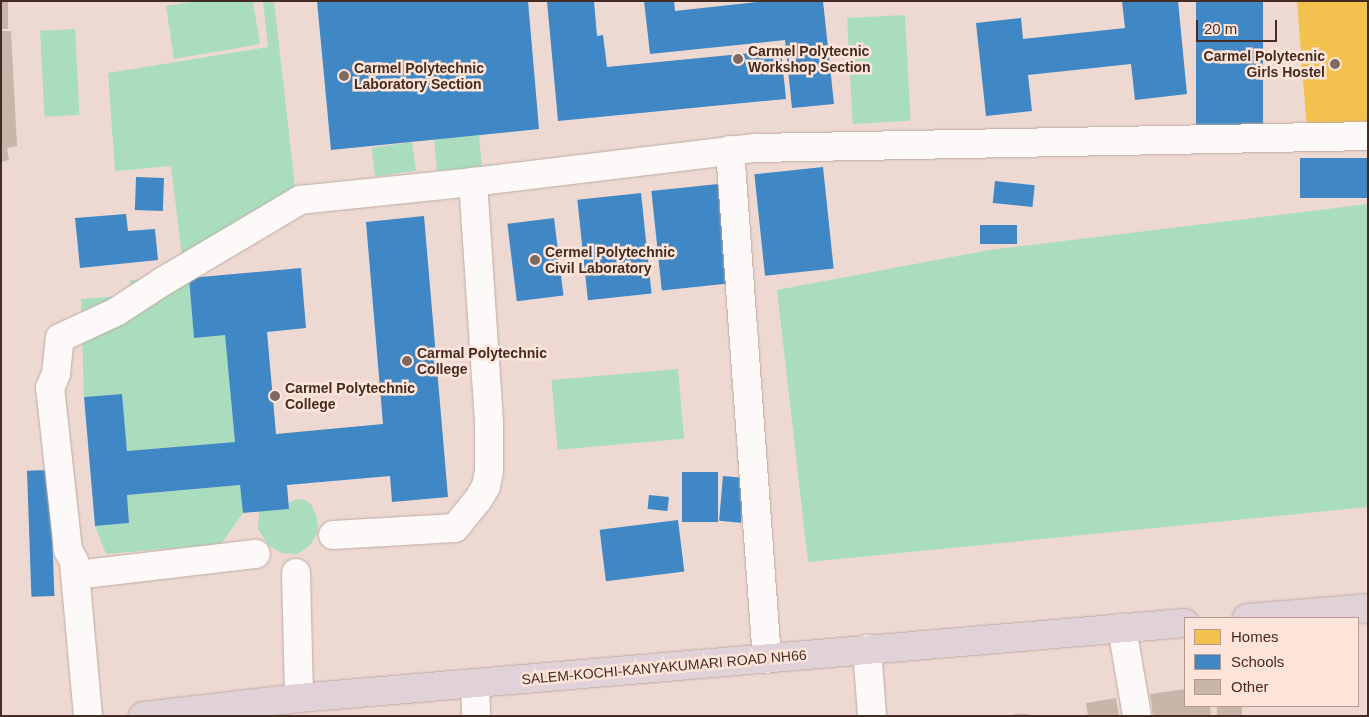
<!DOCTYPE html>
<style>
body{margin:0}
#map{position:relative;width:1369px;height:717px;overflow:hidden;background:#eed9d2;font-family:Arial,sans-serif}
div>[style]{position:absolute}
[style*='--x']{left:calc(var(--x)*1px);top:calc(var(--y)*1px);width:calc(var(--w)*1px);rotate:calc(var(--a)*1deg)}
.green>*{inset:0;background:#aaddbe;transform-origin:0 0}
.homes>*{inset:0;background:#f2c14e}
.schools>*{inset:0;background:#3f88c5;transform-origin:0 0}
.building>*{inset:0;background:#c9b6aa;transform-origin:0 0}
.roads{filter:drop-shadow(0 0 1px #beaaa2) drop-shadow(0 0 1px #beaaa2)}
.minor>*{height:28px;margin:-14px;padding:0 14px;transform-origin:14px;border-radius:14px;background:#fcf9f8}
.highway>*{height:28px;margin:-14px;padding:0 14px;transform-origin:14px;border-radius:14px;background:#e1d2d9}
.dots>*{width:14px;height:14px;translate:-50% -50%;box-sizing:border-box;border:2px solid #ffe4da;border-radius:50%}
span{translate:-50% -50%;white-space:nowrap;text-align:center;line-height:1.15;-webkit-text-stroke:5px #ffe4da;paint-order:stroke}
.poi-label{font-size:14px;color:#452c23;font-weight:700}
.left{translate:0 -50%;text-align:left}
.right{translate:-100% -50%;text-align:right}
.street-label{font-size:14px;color:#452c23}
.frame{position:absolute;inset:0;border:2px solid #452c23;pointer-events:none}
.legend{position:absolute;left:1184px;top:617px;width:175px;height:90px;box-sizing:border-box;background:#ffe4da;border:1px solid #b59a91;margin:0;padding:6px 9px;list-style:none;font-size:15px;color:#452c23}
.legend li{display:flex;align-items:center;gap:10px;height:25px}
.legend b{width:25px;border:1px solid #b59a91}
.scale{position:absolute;left:1196px;top:20px;width:81px;height:22px;box-sizing:border-box;border:2px solid #452c23;border-top:0;padding-left:6px;font-size:15px;line-height:18px;white-space:nowrap;color:#452c23;-webkit-text-stroke:4px #ffe4da;paint-order:stroke}
</style>
<div id="map">
<div class="green">
<i style="clip-path:polygon(196px 1px,253px 1px,260px 44px,174px 59px,166px 6px)"></i>
<i style="clip-path:polygon(263px 1px,274px 1px,296px 196px,182px 256px,171px 166px,115px 171px,108px 73px,268px 47px)"></i>
<i style="left:905px;top:15px;width:106px;height:58px;rotate:87deg"></i>
<i style="left:75px;top:29px;width:86px;height:35px;rotate:87deg"></i>
<i style="left:479px;top:135px;width:32px;height:45px;rotate:85deg"></i>
<i style="left:412px;top:142px;width:29px;height:41px;rotate:82deg"></i>
<i style="clip-path:polygon(1368px 204px,1368px 507px,808px 562px,777px 290px,989px 250px)"></i>
<i style="clip-path:polygon(189px 278px,194px 337px,225px 335px,235px 442px,127px 451px,122px 394px,84px 397px,81px 299px,131px 295px,130px 280px)"></i>
<i style="left:678px;top:369px;width:70px;height:127px;rotate:85deg"></i>
<i style="clip-path:polygon(240px 485px,243px 513px,221px 544px,106px 554px,95px 526px,129px 523px,127px 495px)"></i>
<i style="clip-path:polygon(303px 499px,311px 504px,317px 518px,318px 532px,310px 545px,298px 554px,282px 553px,269px 546px,258px 529px,259px 511px,289px 509px,289px 503px,294px 500px)"></i>
</div>
<div class="homes">
<i style="clip-path:polygon(1297px 1px,1368px 1px,1368px 127px,1307px 131px)"></i>
</div>
<div class="schools">
<i style="clip-path:polygon(317px 1px,528px 1px,539px 129px,331px 150px)"></i>
<i style="clip-path:polygon(547px 1px,594px 1px,597px 36px,603px 35px,607px 67px,781px 50px,786px 99px,558px 121px)"></i>
<i style="clip-path:polygon(644px 1px,674px 1px,675px 11px,766px 1px,823px 1px,834px 104px,792px 108px,785px 40px,650px 54px)"></i>
<i style="clip-path:polygon(1122px 1px,1178px 1px,1187px 94px,1135px 100px,1131px 64px,1028px 75px,1032px 111px,986px 116px,976px 23px,1021px 18px,1023px 39px,1125px 28px)"></i>
<i style="left:1196px;top:1px;width:67px;height:130px"></i>
<i style="left:1368px;top:158px;width:40px;height:68px;rotate:90deg"></i>
<i style="left:823px;top:167px;width:102px;height:69px;rotate:84deg"></i>
<i style="left:136px;top:177px;width:28px;height:33px;rotate:2deg"></i>
<i style="left:995px;top:181px;width:40px;height:22px;rotate:6deg"></i>
<i style="left:718px;top:184px;width:100px;height:67px;rotate:84deg"></i>
<i style="left:641px;top:193px;width:101px;height:64px;rotate:84deg"></i>
<i style="clip-path:polygon(126px 214px,128px 231px,155px 229px,158px 260px,80px 268px,75px 218px)"></i>
<i style="clip-path:polygon(424px 216px,448px 497px,392px 502px,390px 476px,287px 485px,289px 509px,243px 513px,240px 485px,127px 495px,129px 523px,95px 526px,84px 397px,122px 394px,127px 451px,235px 442px,225px 335px,194px 338px,189px 278px,301px 268px,306px 328px,267px 332px,276px 434px,383px 424px,366px 222px)"></i>
<i style="left:554px;top:218px;width:78px;height:47px;rotate:83deg"></i>
<i style="left:1017px;top:225px;width:19px;height:37px;rotate:90deg"></i>
<i style="left:50px;top:470px;width:126px;height:23px;rotate:88deg"></i>
<i style="left:682px;top:472px;width:36px;height:50px"></i>
<i style="left:723px;top:476px;width:22px;height:45px;rotate:5deg"></i>
<i style="left:649px;top:495px;width:20px;height:14px;rotate:6deg"></i>
<i style="left:678px;top:520px;width:52px;height:79px;rotate:83deg"></i>
</div>
<div class="building">
<i style="left:1px;top:1px;width:7px;height:28px"></i>
<i style="clip-path:polygon(1px 31px,11px 31px,17px 146px,7px 148px,9px 160px,1px 162px)"></i>
<i style="clip-path:polygon(1185px 689px,1185px 706px,1210px 706px,1211px 716px,1153px 716px,1150px 694px)"></i>
<i style="clip-path:polygon(1116px 698px,1119px 716px,1088px 716px,1086px 703px)"></i>
<i style="left:1217px;top:706px;width:25px;height:10px"></i>
<i style="left:1014px;top:714px;width:14px;height:2px"></i>
</div>
<div class="roads">
<div class="minor">
<i style="--x:730;--y:150;--w:510;--a:85.84"></i>
<i style="--x:333;--y:535;--w:122;--a:-3.3"></i>
<i style="--x:455;--y:528;--w:36;--a:-51"></i>
<i style="--x:478;--y:500;--w:16;--a:-60"></i>
<i style="--x:486;--y:486;--w:15;--a:-79"></i>
<i style="--x:489;--y:471;--w:49;--a:-90"></i>
<i style="--x:489;--y:422;--w:241;--a:-93.8"></i>
<i style="--x:296;--y:573;--w:125;--a:88.6"></i>
<i style="--x:76;--y:575;--w:181;--a:-6.7"></i>
<i style="--x:1122;--y:628;--w:89;--a:80.3"></i>
<i style="--x:867;--y:649;--w:67;--a:85.7"></i>
<i style="--x:475;--y:683;--w:33;--a:88"></i>
<i style="--x:88;--y:716;--w:156;--a:-95.2"></i>
<i style="--x:74;--y:561;--w:13;--a:-119"></i>
<i style="--x:68;--y:550;--w:163;--a:-96.3"></i>
<i style="--x:50;--y:388;--w:15;--a:-67"></i>
<i style="--x:56;--y:374;--w:36;--a:-84"></i>
<i style="--x:60;--y:338;--w:62;--a:-24.9"></i>
<i style="--x:116;--y:312;--w:55;--a:-33.1"></i>
<i style="--x:162;--y:282;--w:161;--a:-30.7"></i>
<i style="--x:300;--y:200;--w:174;--a:-5.9"></i>
<i style="--x:473;--y:182;--w:285;--a:-6.9"></i>
<i style="--x:756;--y:148;--w:612;--a:-1.12"></i>
</div>
<div class="highway">
<i style="--x:1247;--y:618;--w:121;--a:-4.7"></i>
<i style="--x:143;--y:716;--w:157;--a:-6.6"></i>
<i style="--x:299;--y:698;--w:889;--a:-4.84"></i>
</div>
</div>
<div class="dots">
<i style="left:738px;top:59px;background:#806960"></i>
<i style="left:1335px;top:64px;background:#806960"></i>
<i style="left:344px;top:76px;background:#806960"></i>
<i style="left:535px;top:260px;background:#806960"></i>
<i style="left:407px;top:361px;background:#806960"></i>
<i style="left:275px;top:396px;background:#806960"></i>
</div>
<div class="poi-label">
<span class="left" style="left:748px;top:59px">Carmel Polytecnic<br>Workshop Section</span>
<span class="right" style="left:1325px;top:64px">Carmel Polytecnic<br>Girls Hostel</span>
<span class="left" style="left:354px;top:76px">Carmel Polytechnic<br>Laboratory Section</span>
<span class="left" style="left:545px;top:260px">Cermel Polytechnic<br>Civil Laboratory</span>
<span class="left" style="left:417px;top:361px">Carmal Polytechnic<br>College</span>
<span class="left" style="left:285px;top:396px">Carmel Polytechnic<br>College</span>
</div>
<div class="street-label">
<span style="left:664px;top:667px;rotate:-5deg">SALEM-KOCHI-KANYAKUMARI ROAD NH66</span>
</div>
<div class="frame"></div>
<ul class="legend">
<li><b style="height:14px;background:#f2c14e"></b>Homes</li>
<li><b style="height:14px;background:#3f88c5"></b>Schools</li>
<li><b style="height:14px;background:#c9b6aa"></b>Other</li>
</ul>
<div class="scale">20 m</div>
</div>
